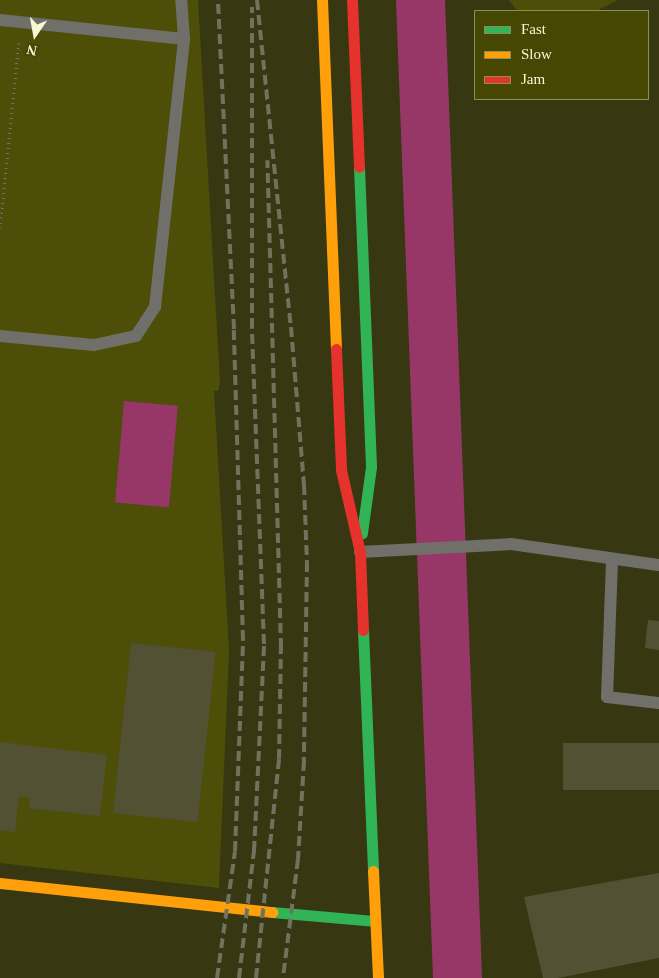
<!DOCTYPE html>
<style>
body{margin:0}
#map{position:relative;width:659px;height:978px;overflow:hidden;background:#373812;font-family:Georgia,serif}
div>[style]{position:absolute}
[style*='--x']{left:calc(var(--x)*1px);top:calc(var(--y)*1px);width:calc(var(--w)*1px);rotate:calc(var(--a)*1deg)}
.built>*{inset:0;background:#4d4e07}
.water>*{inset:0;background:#973768;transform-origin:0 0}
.river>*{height:49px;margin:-24.5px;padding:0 24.5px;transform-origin:24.5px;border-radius:24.5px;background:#973768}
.building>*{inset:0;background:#535133;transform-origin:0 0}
.path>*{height:3px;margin-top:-1.5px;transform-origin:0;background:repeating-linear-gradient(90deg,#76746a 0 1px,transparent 0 5px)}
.lane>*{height:12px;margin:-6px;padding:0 6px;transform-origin:6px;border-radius:6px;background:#706f6a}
.fast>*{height:11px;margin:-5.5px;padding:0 5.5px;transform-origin:5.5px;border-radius:5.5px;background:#30b455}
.slow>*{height:11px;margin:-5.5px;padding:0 5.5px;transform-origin:5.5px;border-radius:5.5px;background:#ff9f0a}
.jam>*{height:11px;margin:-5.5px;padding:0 5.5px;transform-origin:5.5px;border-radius:5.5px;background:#e5322d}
.rail>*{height:4px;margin-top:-2px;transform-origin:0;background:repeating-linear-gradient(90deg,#71715f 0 10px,transparent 0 15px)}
span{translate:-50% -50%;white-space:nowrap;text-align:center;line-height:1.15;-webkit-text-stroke:4px #464703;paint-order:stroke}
.legend{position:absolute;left:474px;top:10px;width:175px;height:90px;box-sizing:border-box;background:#464703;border:1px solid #8c8e55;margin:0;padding:6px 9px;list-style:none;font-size:15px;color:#f5f8d1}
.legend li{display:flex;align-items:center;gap:10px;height:25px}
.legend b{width:25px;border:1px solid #8c8e55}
.north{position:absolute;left:10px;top:10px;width:50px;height:50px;-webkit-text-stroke:4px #464703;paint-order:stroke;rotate:192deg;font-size:14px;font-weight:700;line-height:20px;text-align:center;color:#f5f8d1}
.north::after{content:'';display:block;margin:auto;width:18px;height:22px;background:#f5f8d1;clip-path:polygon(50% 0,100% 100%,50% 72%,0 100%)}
</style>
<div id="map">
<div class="built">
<i style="clip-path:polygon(0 0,198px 0,220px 382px,218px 391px,214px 391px,229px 650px,219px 888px,0 863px)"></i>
<i style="clip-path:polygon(509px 0,618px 0,596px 11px,517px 11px)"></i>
</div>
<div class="water">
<i style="left:124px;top:401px;width:54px;height:102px;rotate:5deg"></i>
</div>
<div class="river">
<i style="--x:420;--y:0;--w:979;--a:87.83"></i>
</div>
<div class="building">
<i style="clip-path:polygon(648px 620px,659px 621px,659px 650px,645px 648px)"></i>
<i style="left:131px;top:643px;width:85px;height:171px;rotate:6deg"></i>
<i style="clip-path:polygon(0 742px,107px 755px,100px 816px,29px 808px,30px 798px,19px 797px,15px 832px,0 830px)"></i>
<i style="left:659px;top:743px;width:47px;height:96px;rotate:90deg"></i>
<i style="clip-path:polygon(659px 873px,659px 958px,558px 978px,543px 978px,524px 897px)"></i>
</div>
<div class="path">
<i style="--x:0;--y:228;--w:187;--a:-84.2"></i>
</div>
<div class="lane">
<i style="--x:0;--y:20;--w:185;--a:5.9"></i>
<i style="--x:0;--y:336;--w:94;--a:5.5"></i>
<i style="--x:94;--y:345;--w:43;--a:-12.1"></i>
<i style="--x:136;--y:336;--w:35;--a:-57"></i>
<i style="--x:155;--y:307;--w:270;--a:-83.8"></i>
<i style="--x:184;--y:39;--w:39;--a:-94"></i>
<i style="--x:360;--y:552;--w:151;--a:-3"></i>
<i style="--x:511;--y:544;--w:149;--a:8.1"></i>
<i style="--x:612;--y:561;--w:136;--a:92.1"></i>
<i style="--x:607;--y:697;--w:52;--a:6.6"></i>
</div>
<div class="fast">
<i style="--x:359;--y:167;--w:300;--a:87.7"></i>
<i style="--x:371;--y:467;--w:67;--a:97.8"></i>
<i style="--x:363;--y:630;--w:241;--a:87.6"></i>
<i style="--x:272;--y:912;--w:102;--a:5"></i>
</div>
<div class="slow">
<i style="--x:322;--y:0;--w:349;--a:87.7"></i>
<i style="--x:373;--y:871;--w:107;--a:87.3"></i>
<i style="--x:0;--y:883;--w:274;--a:6.1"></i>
</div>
<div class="jam">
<i style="--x:352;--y:0;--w:167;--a:87.6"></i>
<i style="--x:336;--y:349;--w:121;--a:87.6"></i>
<i style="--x:341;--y:470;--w:84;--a:77"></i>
<i style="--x:360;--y:552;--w:78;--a:87.8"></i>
</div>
<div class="rail">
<i style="--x:257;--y:0;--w:329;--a:84.1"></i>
<i style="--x:291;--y:327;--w:159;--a:85.3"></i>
<i style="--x:304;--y:485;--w:77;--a:87.8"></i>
<i style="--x:307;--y:562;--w:199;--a:90.9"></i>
<i style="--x:304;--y:761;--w:98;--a:93.5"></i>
<i style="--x:298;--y:859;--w:120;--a:97.2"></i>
<i style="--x:217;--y:978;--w:128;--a:-81.9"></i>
<i style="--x:235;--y:851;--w:211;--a:-87.8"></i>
<i style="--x:243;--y:640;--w:311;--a:-91.7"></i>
<i style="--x:234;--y:329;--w:329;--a:-92.8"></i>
<i style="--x:239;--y:978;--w:128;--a:-83.3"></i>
<i style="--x:254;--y:851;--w:207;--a:-87.2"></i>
<i style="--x:264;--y:644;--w:316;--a:-92.2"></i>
<i style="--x:252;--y:328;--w:321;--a:-90"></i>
<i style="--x:256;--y:978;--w:220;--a:-84"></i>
<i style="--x:279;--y:759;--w:111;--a:-89"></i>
<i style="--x:281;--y:648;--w:488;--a:-91.6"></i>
</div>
<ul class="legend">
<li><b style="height:6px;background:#30b455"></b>Fast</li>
<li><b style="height:6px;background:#ff9f0a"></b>Slow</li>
<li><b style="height:6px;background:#e5322d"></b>Jam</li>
</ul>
<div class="north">N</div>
</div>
